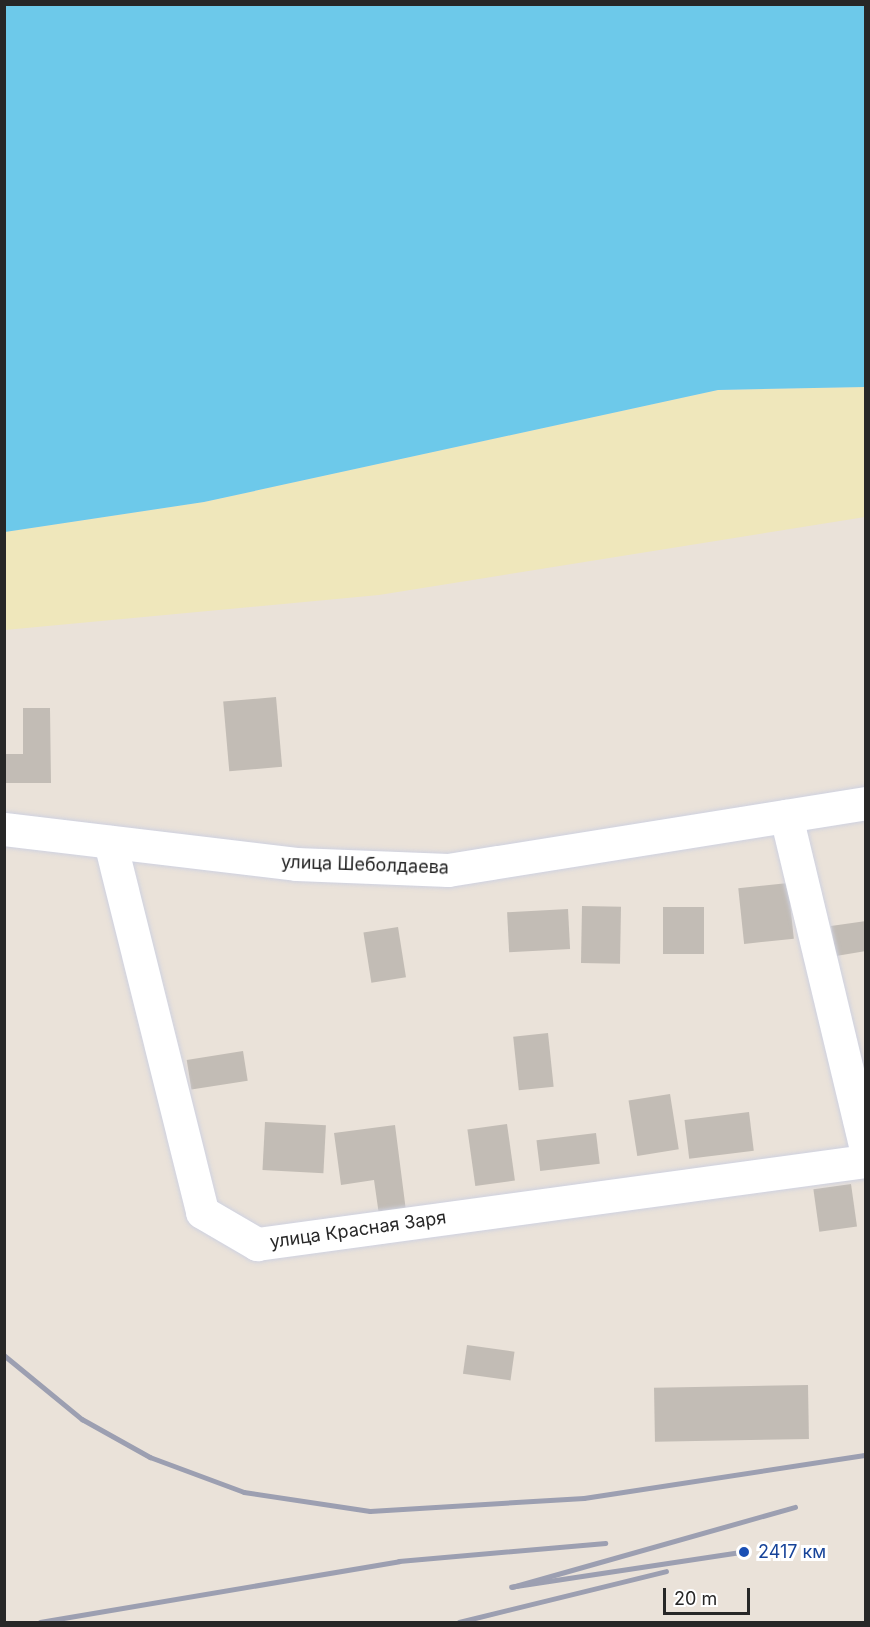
<!DOCTYPE html>
<meta charset="utf-8">
<style>
body{margin:0}
#map{position:relative;width:870px;height:1627px;overflow:hidden;background:#eae2d9;font-family:Inter,sans-serif}
div>[style]{position:absolute}
[style*='--x']{left:calc(var(--x)*1px);top:calc(var(--y)*1px);width:calc(var(--w)*1px);rotate:calc(var(--a)*1deg)}
.sand>*{inset:0;background:#efe7bb}
.water>*{inset:0;background:#6dc9ea}
.building>*{inset:0;background:#c2bcb5;transform-origin:0 0}
.roads{filter:drop-shadow(0 0 2px #ced1e0) drop-shadow(0 0 2px #ced1e0)}
.minor>*{height:33px;margin:-16.5px;padding:0 16.5px;transform-origin:16.5px;border-radius:16.5px;background:#fff}
.rail>*{height:4.5px;margin:-2.25px;padding:0 2.25px;transform-origin:2.25px;border-radius:2.25px;background:#9c9fb1}
.dots>*{width:16px;height:16px;translate:-50% -50%;box-sizing:border-box;border:3px solid #fff;border-radius:50%}
span{translate:-50% -50%;white-space:nowrap;text-align:center;line-height:1.15;-webkit-text-stroke:6px #fff;paint-order:stroke}
.street-label{font-size:18px;color:#272727}
.transit-label{font-size:18px;color:#164399}
.left{translate:0 -50%;text-align:left}
.frame{position:absolute;inset:0;border:6px solid #272727;pointer-events:none}
.scale{position:absolute;left:663px;top:1588px;width:87px;height:27px;box-sizing:border-box;border:3px solid #272727;border-top:0;padding-left:8px;font-size:18px;line-height:21px;white-space:nowrap;color:#272727;-webkit-text-stroke:4px #fff;paint-order:stroke}
</style>
<div id="map">
<div class="sand">
<i style="clip-path:polygon(865px 387px,865px 517px,379px 595px,5px 630px,5px 532px,204px 502px,718px 390px)"></i>
</div>
<div class="water">
<i style="clip-path:polygon(5px 4px,865px 5px,865px 387px,718px 390px,204px 502px,5px 532px)"></i>
</div>
<div class="building">
<i style="left:276px;top:697px;width:70px;height:53px;rotate:85deg"></i>
<i style="clip-path:polygon(23px 708px,50px 708px,51px 783px,4px 783px,4px 754px,23px 754px)"></i>
<i style="left:788px;top:883px;width:56px;height:50px;rotate:84deg"></i>
<i style="left:582px;top:906px;width:39px;height:57px;rotate:1deg"></i>
<i style="left:704px;top:907px;width:47px;height:41px;rotate:90deg"></i>
<i style="left:568px;top:909px;width:40px;height:61px;rotate:87deg"></i>
<i style="clip-path:polygon(866px 921px,866px 951px,836px 956px,831px 926px)"></i>
<i style="left:398px;top:927px;width:51px;height:35px;rotate:81deg"></i>
<i style="left:548px;top:1033px;width:54px;height:35px;rotate:84deg"></i>
<i style="left:243px;top:1051px;width:30px;height:57px;rotate:81deg"></i>
<i style="left:670px;top:1094px;width:56px;height:42px;rotate:81deg"></i>
<i style="left:749px;top:1112px;width:39px;height:65px;rotate:83deg"></i>
<i style="left:265px;top:1122px;width:61px;height:48px;rotate:3deg"></i>
<i style="left:507px;top:1124px;width:57px;height:40px;rotate:82deg"></i>
<i style="clip-path:polygon(395px 1125px,406px 1211px,379px 1215px,374px 1180px,341px 1185px,334px 1133px)"></i>
<i style="left:596px;top:1133px;width:31px;height:60px;rotate:83deg"></i>
<i style="left:851px;top:1184px;width:43px;height:38px;rotate:82deg"></i>
<i style="left:467px;top:1345px;width:48px;height:29px;rotate:8deg"></i>
<i style="left:808px;top:1385px;width:54px;height:154px;rotate:89deg"></i>
</div>
<div class="roads">
<div class="minor">
<i style="--x:786;--y:816;--w:342;--a:76.5"></i>
<i style="--x:4;--y:829;--w:294;--a:6.8"></i>
<i style="--x:296;--y:864;--w:152;--a:2.3"></i>
<i style="--x:448;--y:870;--w:423;--a:-9.1"></i>
<i style="--x:110;--y:842;--w:381;--a:76"></i>
<i style="--x:202;--y:1212;--w:64;--a:30.2"></i>
<i style="--x:257;--y:1244;--w:615;--a:-7.76"></i>
</div>
</div>
<div class="rail">
<i style="--x:4;--y:1355;--w:101;--a:39.4"></i>
<i style="--x:82;--y:1419;--w:78;--a:29.2"></i>
<i style="--x:150;--y:1457;--w:100;--a:20.4"></i>
<i style="--x:244;--y:1492;--w:127;--a:8.6"></i>
<i style="--x:370;--y:1511;--w:214;--a:-3.5"></i>
<i style="--x:584;--y:1498;--w:285;--a:-8.7"></i>
<i style="--x:744;--y:1552;--w:235;--a:171.4"></i>
<i style="--x:512;--y:1587;--w:294;--a:-15.8"></i>
<i style="--x:40;--y:1622;--w:364;--a:-9.6"></i>
<i style="--x:399;--y:1561;--w:207;--a:-5"></i>
<i style="--x:459;--y:1622;--w:213;--a:-13.8"></i>
</div>
<div class="dots">
<i style="left:744px;top:1552px;background:#1a4fb4"></i>
</div>
<div class="street-label">
<span style="left:365px;top:865px;rotate:2deg">улица Шеболдаева</span>
<span style="left:358px;top:1230px;rotate:-8deg">улица Красная Заря</span>
</div>
<div class="transit-label">
<span class="left" style="left:758px;top:1552px">2417 км</span>
</div>
<div class="frame"></div>
<div class="scale">20 m</div>
</div>
